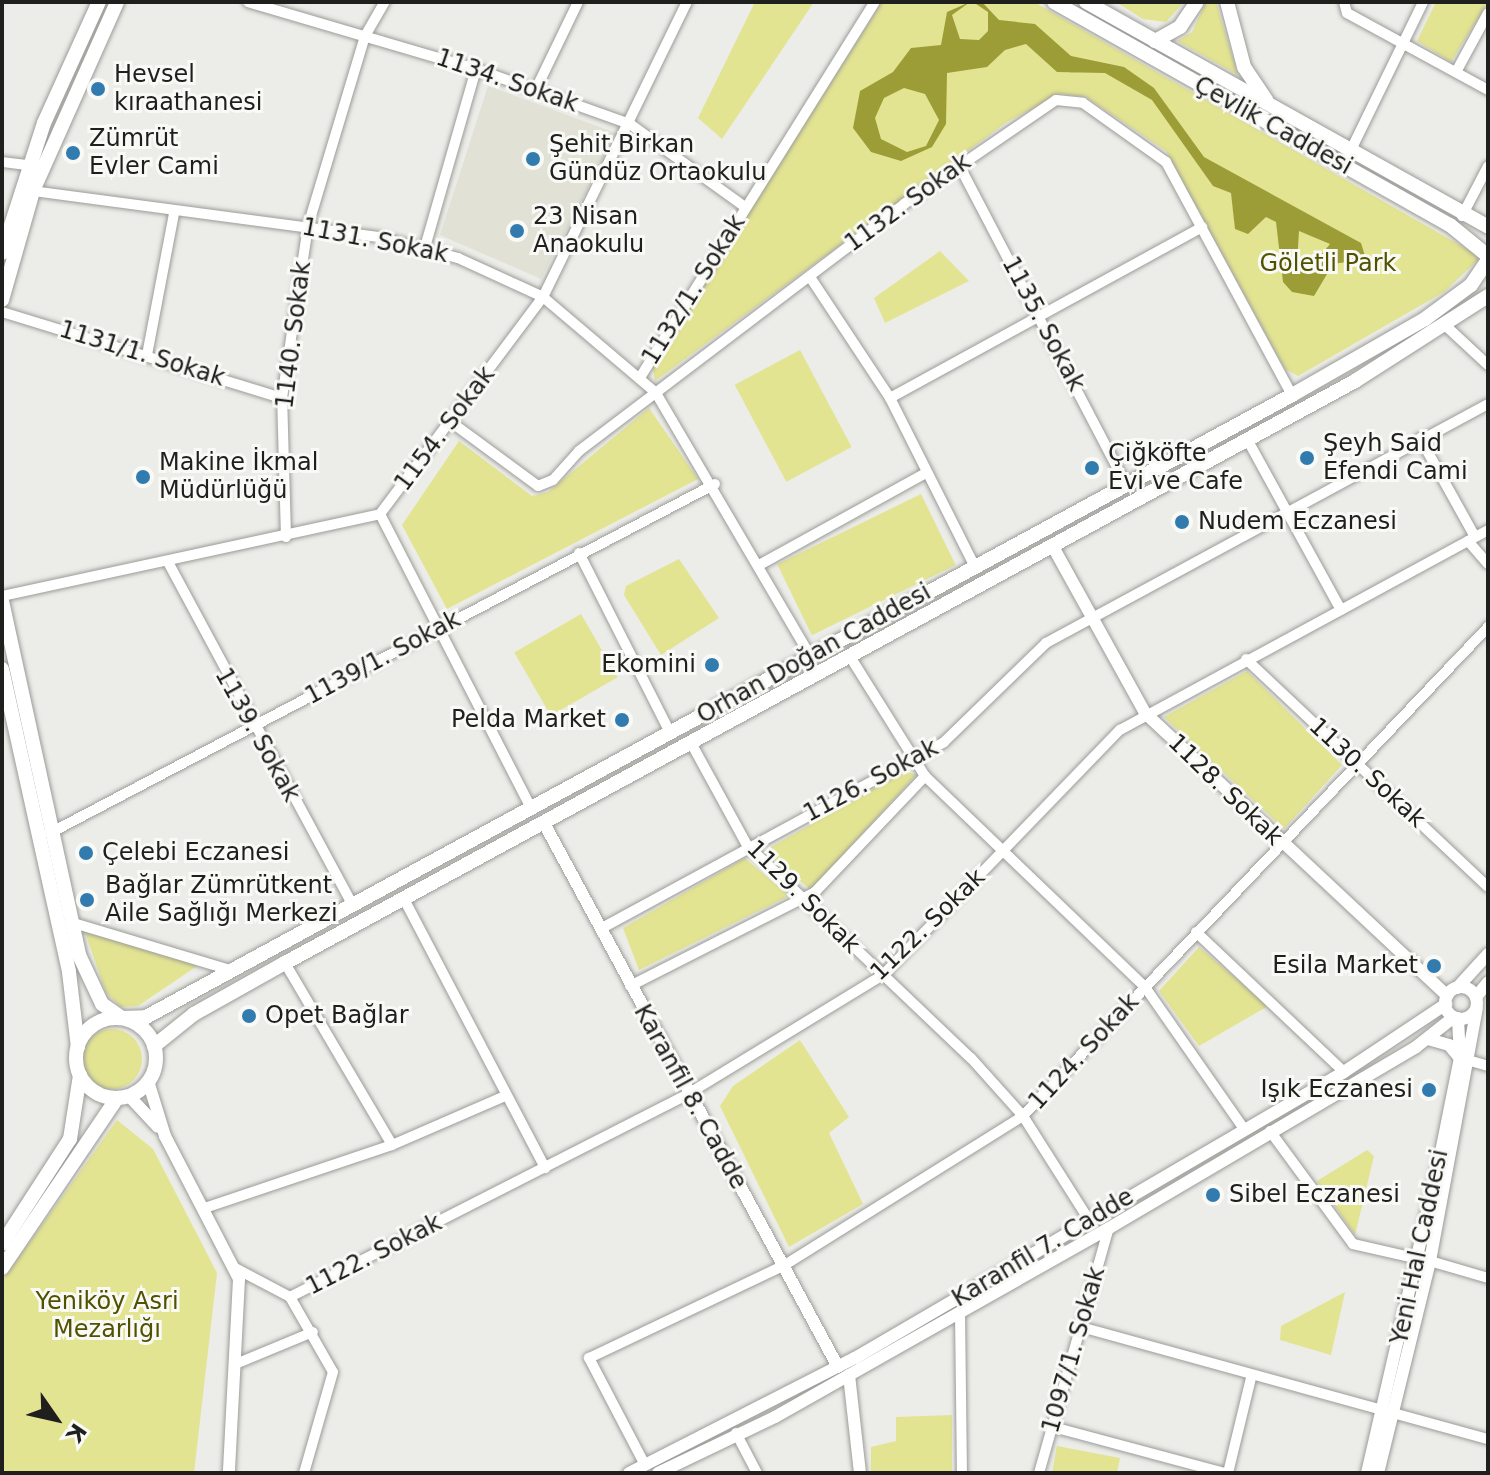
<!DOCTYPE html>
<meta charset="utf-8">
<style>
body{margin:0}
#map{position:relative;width:1490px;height:1475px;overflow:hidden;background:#ecece9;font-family:"DejaVu Sans",sans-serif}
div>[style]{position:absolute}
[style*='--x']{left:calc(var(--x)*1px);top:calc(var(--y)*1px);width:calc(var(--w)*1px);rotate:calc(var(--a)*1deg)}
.built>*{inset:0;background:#e1e1d6}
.green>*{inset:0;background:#e3e492;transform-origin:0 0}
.round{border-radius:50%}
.water>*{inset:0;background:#9d9d37}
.roads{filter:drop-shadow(0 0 2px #9b9c98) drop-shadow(0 0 2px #9b9c98)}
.minor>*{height:10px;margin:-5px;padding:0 5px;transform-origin:5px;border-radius:5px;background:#fff}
.tertiary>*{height:12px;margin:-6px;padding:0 6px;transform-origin:6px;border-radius:6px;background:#fff}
.tertiary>.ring{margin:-6px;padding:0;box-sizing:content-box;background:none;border:12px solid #fff;border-radius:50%}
.secondary>*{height:14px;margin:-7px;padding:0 7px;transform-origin:7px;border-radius:7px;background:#fff}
.secondary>.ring{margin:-7px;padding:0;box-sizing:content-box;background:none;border:14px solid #fff;border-radius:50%}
.dots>*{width:22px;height:22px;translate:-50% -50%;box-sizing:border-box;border:4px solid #f9faf6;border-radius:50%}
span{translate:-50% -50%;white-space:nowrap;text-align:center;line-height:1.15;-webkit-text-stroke:6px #f9faf6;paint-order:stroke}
.poi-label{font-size:24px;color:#1f1f1e}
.left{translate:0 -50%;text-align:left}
.right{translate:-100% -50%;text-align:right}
.street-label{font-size:24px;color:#1f1f1e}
.park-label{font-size:24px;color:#515100}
.frame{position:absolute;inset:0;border:4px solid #1f1f1e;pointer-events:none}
.north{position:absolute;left:16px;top:1379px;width:80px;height:80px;-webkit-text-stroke:6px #f9faf6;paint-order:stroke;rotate:124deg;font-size:22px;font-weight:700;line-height:32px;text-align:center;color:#1f1f1e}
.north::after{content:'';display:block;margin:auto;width:28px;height:36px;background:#1f1f1e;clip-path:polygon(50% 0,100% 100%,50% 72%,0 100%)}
</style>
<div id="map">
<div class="built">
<i style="clip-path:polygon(488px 86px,616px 133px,541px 279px,440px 235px)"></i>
</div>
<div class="green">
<i style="clip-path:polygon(755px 2px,814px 2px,722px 139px,698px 118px)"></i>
<i style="clip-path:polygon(882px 2px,1034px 2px,1481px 257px,1444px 292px,1298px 376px,1285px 369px,1166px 151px,1086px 97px,1060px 94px,1007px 122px,655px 381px,652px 363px)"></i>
<i style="clip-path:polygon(1116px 2px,1184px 2px,1166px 22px,1143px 19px)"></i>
<i style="clip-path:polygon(1206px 2px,1216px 2px,1238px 75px,1177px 41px,1192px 32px)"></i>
<i style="clip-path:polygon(1436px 2px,1488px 2px,1451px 62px,1417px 41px)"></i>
<i style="clip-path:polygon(940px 251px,969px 281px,885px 323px,874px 298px)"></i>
<i style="left:800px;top:350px;width:110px;height:74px;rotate:62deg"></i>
<i style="clip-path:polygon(649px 408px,698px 479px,447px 609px,402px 525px,459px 441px,532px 496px,548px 492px)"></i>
<i style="left:921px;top:494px;width:79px;height:160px;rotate:64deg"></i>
<i style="clip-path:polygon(679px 559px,719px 618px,661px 655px,624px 595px,626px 586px)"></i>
<i style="left:581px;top:614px;width:73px;height:77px;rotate:60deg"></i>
<i style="clip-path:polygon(1247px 671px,1342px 765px,1284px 829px,1164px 717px)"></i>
<i style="clip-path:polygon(905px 771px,916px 775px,811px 890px,764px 851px)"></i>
<i style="clip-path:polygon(745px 858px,789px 896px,639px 970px,623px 928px)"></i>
<i style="clip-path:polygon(85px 932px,200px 964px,138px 1006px,121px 1007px,106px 993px)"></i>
<i style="clip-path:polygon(1199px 947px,1268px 1006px,1199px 1046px,1159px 991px)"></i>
<i class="round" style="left:82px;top:1029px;width:60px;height:60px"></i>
<i style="clip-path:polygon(800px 1040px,849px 1117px,829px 1133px,863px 1204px,789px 1247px,720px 1106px,733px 1086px)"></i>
<i style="clip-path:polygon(117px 1120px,153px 1149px,217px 1273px,194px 1473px,2px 1473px,2px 1281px)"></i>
<i style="clip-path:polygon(1367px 1150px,1374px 1156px,1355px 1235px,1317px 1181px)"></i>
<i style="clip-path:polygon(1345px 1292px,1331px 1355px,1280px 1340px,1281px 1326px)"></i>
<i style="clip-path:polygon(952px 1415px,952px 1473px,871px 1473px,871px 1447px,896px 1441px,896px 1417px)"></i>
<i style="clip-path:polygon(1057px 1446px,1120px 1458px,1117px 1473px,1052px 1473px)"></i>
</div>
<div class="water">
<i style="clip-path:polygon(evenodd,970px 2px,952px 15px,960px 39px,979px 40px,988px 31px,988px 12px,973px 2px,982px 2px,999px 20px,1035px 24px,1071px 56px,1124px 67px,1154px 88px,1204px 157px,1361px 243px,1366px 259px,1333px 264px,1314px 296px,1292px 292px,1283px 282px,1276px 222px,1266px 217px,1248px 234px,1235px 229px,1231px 193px,1213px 186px,1152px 100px,1105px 73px,1057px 72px,1026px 44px,1005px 50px,987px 67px,947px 73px,946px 124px,932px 147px,901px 161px,871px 152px,853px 128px,860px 91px,893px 72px,911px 48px,941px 45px,947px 12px,970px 2px,904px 88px,925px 94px,939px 120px,926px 146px,907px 152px,881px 139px,875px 118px,884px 98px,904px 88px,970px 2px,1299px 231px,1330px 244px,1306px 273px,1297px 264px,1299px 231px)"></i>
</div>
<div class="roads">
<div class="minor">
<i style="--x:248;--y:2;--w:238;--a:16.4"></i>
<i style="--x:476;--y:69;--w:164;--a:19.7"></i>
<i style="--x:630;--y:124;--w:142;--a:35.8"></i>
<i style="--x:1344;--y:2;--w:11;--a:75"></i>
<i style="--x:1347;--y:13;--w:161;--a:28.6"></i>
<i style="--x:1456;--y:72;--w:67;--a:-61.5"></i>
<i style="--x:536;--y:89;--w:97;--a:-64.2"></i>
<i style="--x:1349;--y:154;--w:169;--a:-64"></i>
<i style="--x:2;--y:162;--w:26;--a:7"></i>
<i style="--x:959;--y:165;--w:360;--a:62.4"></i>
<i style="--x:33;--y:191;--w:349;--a:7.6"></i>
<i style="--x:379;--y:237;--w:82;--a:14.9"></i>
<i style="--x:458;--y:258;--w:94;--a:24.6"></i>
<i style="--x:543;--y:297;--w:148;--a:40.3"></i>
<i style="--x:656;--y:393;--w:306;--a:59.6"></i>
<i style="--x:1462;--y:216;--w:56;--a:-62.5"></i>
<i style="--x:425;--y:247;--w:185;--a:-74"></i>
<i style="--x:810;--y:277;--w:145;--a:56.5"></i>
<i style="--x:890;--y:398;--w:187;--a:63.3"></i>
<i style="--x:2;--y:312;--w:293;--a:17.1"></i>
<i style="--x:1446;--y:326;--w:57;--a:42.9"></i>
<i style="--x:147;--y:355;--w:144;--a:-79.2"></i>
<i style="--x:641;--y:376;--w:441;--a:-58"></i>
<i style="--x:890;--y:398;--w:356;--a:-28.7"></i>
<i style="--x:451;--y:422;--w:108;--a:36.3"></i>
<i style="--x:538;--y:486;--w:16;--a:-22"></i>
<i style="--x:553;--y:480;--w:39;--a:-48"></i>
<i style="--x:579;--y:451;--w:408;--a:-37.2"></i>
<i style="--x:904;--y:204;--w:184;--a:-34.4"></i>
<i style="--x:1056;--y:100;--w:27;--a:6"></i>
<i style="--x:1083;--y:103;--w:102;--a:35.4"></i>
<i style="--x:1166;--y:162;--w:265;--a:61.6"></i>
<i style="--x:1420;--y:438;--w:113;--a:60.9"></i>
<i style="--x:1247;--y:439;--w:195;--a:61.2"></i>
<i style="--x:380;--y:514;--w:331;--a:62.8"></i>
<i style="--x:286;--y:537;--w:139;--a:-91.6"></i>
<i style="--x:282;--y:398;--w:174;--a:-81.4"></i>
<i style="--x:308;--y:226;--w:198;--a:-73.3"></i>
<i style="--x:365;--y:36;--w:39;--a:-60"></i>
<i style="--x:1468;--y:541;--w:30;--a:49"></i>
<i style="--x:579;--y:553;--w:201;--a:63.1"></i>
<i style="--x:168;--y:562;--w:390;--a:61.7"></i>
<i style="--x:761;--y:564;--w:186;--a:-28.9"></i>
<i style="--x:2;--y:596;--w:387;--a:-12.2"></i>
<i style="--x:380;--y:514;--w:271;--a:-53.1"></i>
<i style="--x:543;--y:297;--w:328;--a:-64"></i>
<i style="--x:849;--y:655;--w:143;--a:57.9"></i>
<i style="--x:925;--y:776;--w:305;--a:43.8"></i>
<i style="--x:1145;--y:987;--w:173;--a:55.1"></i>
<i style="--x:1246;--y:659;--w:332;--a:43.3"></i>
<i style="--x:690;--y:741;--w:119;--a:61.3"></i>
<i style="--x:747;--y:845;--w:309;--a:43.6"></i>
<i style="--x:971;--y:1058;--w:78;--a:48.1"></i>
<i style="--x:1023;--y:1116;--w:123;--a:57.6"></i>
<i style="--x:50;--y:833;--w:751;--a:-27.69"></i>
<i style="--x:404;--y:899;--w:304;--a:62.3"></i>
<i style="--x:70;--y:922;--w:170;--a:16.7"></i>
<i style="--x:602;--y:928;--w:389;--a:-28.5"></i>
<i style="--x:944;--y:742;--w:142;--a:-44.1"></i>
<i style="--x:1046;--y:643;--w:502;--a:-28.4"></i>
<i style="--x:1196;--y:932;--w:204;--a:43.4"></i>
<i style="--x:285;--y:963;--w:211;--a:59.5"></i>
<i style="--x:630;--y:986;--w:208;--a:-26.9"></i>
<i style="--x:815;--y:892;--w:160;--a:-46.5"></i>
<i style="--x:1471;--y:1061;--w:18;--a:16"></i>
<i style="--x:1270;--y:1131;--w:140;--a:53.7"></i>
<i style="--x:1353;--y:1244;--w:68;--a:12.8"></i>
<i style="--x:205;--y:1208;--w:197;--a:-18.6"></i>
<i style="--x:392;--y:1145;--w:121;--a:-23.4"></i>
<i style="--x:1430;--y:1261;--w:60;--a:16.3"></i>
<i style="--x:235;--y:1268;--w:62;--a:27.8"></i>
<i style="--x:290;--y:1297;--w:86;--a:60.2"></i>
<i style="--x:333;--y:1372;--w:105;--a:106"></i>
<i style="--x:290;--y:1297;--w:447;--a:-27"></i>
<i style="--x:688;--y:1094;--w:228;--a:-31.4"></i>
<i style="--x:883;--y:975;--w:341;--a:-46"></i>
<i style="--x:1120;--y:730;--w:419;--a:-28.5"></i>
<i style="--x:960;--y:1312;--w:161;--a:89.3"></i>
<i style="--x:1081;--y:1327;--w:422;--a:15.4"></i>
<i style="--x:238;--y:1363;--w:81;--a:-22.5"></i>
<i style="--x:1053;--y:1427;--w:178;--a:15"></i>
<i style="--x:736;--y:1433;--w:45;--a:62.3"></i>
<i style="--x:645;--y:1465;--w:121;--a:-117.6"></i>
<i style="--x:589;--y:1358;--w:215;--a:-25.4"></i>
<i style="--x:783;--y:1266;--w:283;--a:-32"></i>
<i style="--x:1023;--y:1116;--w:675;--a:-46.44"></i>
<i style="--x:1039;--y:1473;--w:255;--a:-74.1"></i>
<i style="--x:1228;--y:1473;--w:98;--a:-76.4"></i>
</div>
<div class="tertiary">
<i style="--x:1052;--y:545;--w:192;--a:61"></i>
<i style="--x:1145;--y:713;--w:414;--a:43.1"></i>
<i style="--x:545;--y:825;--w:616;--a:61.6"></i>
<i class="ring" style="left:1445px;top:987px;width:20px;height:20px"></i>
<i style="--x:1457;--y:988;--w:46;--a:-47.6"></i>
<i style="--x:1476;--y:997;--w:19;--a:-51"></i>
<i style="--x:1428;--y:1039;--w:22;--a:16"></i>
<i style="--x:1449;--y:1045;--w:17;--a:50"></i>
<i style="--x:148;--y:1081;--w:58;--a:72.8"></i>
<i style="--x:165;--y:1136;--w:161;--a:62.6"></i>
<i style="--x:239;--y:1279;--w:194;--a:93"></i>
<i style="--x:129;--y:1096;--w:42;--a:46.9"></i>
<i style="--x:849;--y:1375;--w:99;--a:83.6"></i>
<i style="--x:629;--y:1473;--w:254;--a:-27"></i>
<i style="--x:855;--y:1358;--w:566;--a:-30.32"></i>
<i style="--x:1344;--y:1072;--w:123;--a:-33.7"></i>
<i style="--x:658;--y:1473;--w:130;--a:-25.6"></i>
<i style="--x:775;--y:1417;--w:384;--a:-29.5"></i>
<i style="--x:1109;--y:1228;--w:356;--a:-30.5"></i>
<i style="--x:1416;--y:1047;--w:48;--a:-38.3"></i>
<i style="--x:1367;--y:1473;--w:324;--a:-77"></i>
<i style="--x:1440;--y:1157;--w:101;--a:-78.6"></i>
<i style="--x:1460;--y:1058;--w:40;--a:-92.9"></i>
<i style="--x:1378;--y:1473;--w:218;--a:-76.2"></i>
<i style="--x:1430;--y:1261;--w:257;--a:-79.5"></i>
</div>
<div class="secondary">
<i style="--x:1054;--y:2;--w:454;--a:29.4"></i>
<i style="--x:1450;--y:225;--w:49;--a:39.2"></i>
<i style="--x:1086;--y:2;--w:461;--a:29.2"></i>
<i style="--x:1227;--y:2;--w:67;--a:75.3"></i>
<i style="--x:1244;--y:67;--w:40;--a:56"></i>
<i style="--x:1155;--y:41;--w:29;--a:-29"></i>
<i style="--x:1180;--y:27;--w:30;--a:-56"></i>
<i style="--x:2;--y:253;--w:137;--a:-72.1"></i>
<i style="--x:44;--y:123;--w:133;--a:-65.6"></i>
<i style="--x:2;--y:300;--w:113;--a:-74.1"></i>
<i style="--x:33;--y:191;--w:207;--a:-66"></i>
<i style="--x:2;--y:601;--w:362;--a:77.7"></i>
<i style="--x:79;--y:955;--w:54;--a:64.9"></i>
<i style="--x:102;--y:1004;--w:24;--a:35"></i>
<i style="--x:122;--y:1018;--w:24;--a:-2"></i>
<i style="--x:146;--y:1017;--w:1304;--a:-28.49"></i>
<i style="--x:1292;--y:395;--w:153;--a:-29.7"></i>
<i style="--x:1425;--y:319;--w:57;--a:-36.5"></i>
<i style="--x:1471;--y:285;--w:30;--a:-56"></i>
<i style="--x:2;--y:669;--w:310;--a:77.5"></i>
<i style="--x:69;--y:972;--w:76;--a:83.2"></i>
<i class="ring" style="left:76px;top:1018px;width:66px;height:66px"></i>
<i style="--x:154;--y:1046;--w:51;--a:-38.7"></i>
<i style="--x:194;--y:1014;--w:104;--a:-29.3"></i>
<i style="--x:285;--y:963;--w:1218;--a:-28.54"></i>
<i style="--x:1355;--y:381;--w:158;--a:-32.6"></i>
<i style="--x:2;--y:1244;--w:125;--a:-57.1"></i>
<i style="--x:70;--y:1139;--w:65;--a:-81.1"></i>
<i style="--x:2;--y:1268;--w:205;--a:-55.9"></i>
</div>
</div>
<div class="dots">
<i style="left:98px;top:89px;background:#317baf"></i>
<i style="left:73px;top:153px;background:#317baf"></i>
<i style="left:533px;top:159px;background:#317baf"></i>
<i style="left:517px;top:231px;background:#317baf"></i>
<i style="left:1307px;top:458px;background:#317baf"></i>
<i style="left:1092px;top:468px;background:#317baf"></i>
<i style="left:143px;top:477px;background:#317baf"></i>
<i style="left:1182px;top:522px;background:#317baf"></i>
<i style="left:712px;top:665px;background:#317baf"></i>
<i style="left:622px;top:720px;background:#317baf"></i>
<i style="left:86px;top:853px;background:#317baf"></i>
<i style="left:87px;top:900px;background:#317baf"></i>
<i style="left:1434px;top:966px;background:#317baf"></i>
<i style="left:249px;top:1016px;background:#317baf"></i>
<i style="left:1429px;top:1090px;background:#317baf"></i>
<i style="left:1213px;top:1195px;background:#317baf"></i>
</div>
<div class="poi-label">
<span class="left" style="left:114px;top:89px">Hevsel<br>kıraathanesi</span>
<span class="left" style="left:89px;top:153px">Zümrüt<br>Evler Cami</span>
<span class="left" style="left:549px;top:159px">Şehit Birkan<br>Gündüz Ortaokulu</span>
<span class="left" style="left:533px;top:231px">23 Nisan<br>Anaokulu</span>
<span class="left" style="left:1323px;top:458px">Şeyh Said<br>Efendi Cami</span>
<span class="left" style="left:1108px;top:468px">Çiğköfte<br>Evi ve Cafe</span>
<span class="left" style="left:159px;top:477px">Makine İkmal<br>Müdürlüğü</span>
<span class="left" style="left:1198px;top:522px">Nudem Eczanesi</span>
<span class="right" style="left:696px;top:665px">Ekomini</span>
<span class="right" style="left:606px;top:720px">Pelda Market</span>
<span class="left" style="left:102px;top:853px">Çelebi Eczanesi</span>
<span class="left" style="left:105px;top:900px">Bağlar Zümrütkent<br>Aile Sağlığı Merkezi</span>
<span class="right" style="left:1418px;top:966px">Esila Market</span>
<span class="left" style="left:265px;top:1016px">Opet Bağlar</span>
<span class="right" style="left:1413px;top:1090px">Işık Eczanesi</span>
<span class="left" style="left:1229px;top:1195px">Sibel Eczanesi</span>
</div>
<div class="street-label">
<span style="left:507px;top:81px;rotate:19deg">1134. Sokak</span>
<span style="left:1273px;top:126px;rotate:29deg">Çevlik Caddesi</span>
<span style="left:908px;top:203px;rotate:-36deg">1132. Sokak</span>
<span style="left:375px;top:241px;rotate:11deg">1131. Sokak</span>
<span style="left:694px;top:290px;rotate:-58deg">1132/1. Sokak</span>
<span style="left:1043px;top:324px;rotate:62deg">1135. Sokak</span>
<span style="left:294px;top:335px;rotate:-83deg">1140. Sokak</span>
<span style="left:142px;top:354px;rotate:17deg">1131/1. Sokak</span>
<span style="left:445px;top:429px;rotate:-53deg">1154. Sokak</span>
<span style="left:814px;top:654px;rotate:-29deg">Orhan Doğan Caddesi</span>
<span style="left:383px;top:658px;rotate:-28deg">1139/1. Sokak</span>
<span style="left:257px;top:735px;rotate:61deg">1139. Sokak</span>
<span style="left:1367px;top:773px;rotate:43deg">1130. Sokak</span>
<span style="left:871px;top:781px;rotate:-28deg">1126. Sokak</span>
<span style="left:1225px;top:790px;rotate:44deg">1128. Sokak</span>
<span style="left:803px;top:897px;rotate:45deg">1129. Sokak</span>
<span style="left:928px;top:925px;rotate:-44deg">1122. Sokak</span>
<span style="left:1084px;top:1052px;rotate:-47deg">1124. Sokak</span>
<span style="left:690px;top:1097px;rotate:61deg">Karanfil 8. Cadde</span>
<span style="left:1420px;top:1247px;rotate:-78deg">Yeni Hal Caddesi</span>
<span style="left:1043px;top:1248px;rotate:-31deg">Karanfil 7. Cadde</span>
<span style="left:374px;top:1255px;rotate:-27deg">1122. Sokak</span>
<span style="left:1074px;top:1350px;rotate:-74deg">1097/1. Sokak</span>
</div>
<div class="park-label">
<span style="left:1328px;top:264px">Göletli Park</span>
<span style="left:107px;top:1316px">Yeniköy Asri<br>Mezarlığı</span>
</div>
<div class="frame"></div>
<div class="north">K</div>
</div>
